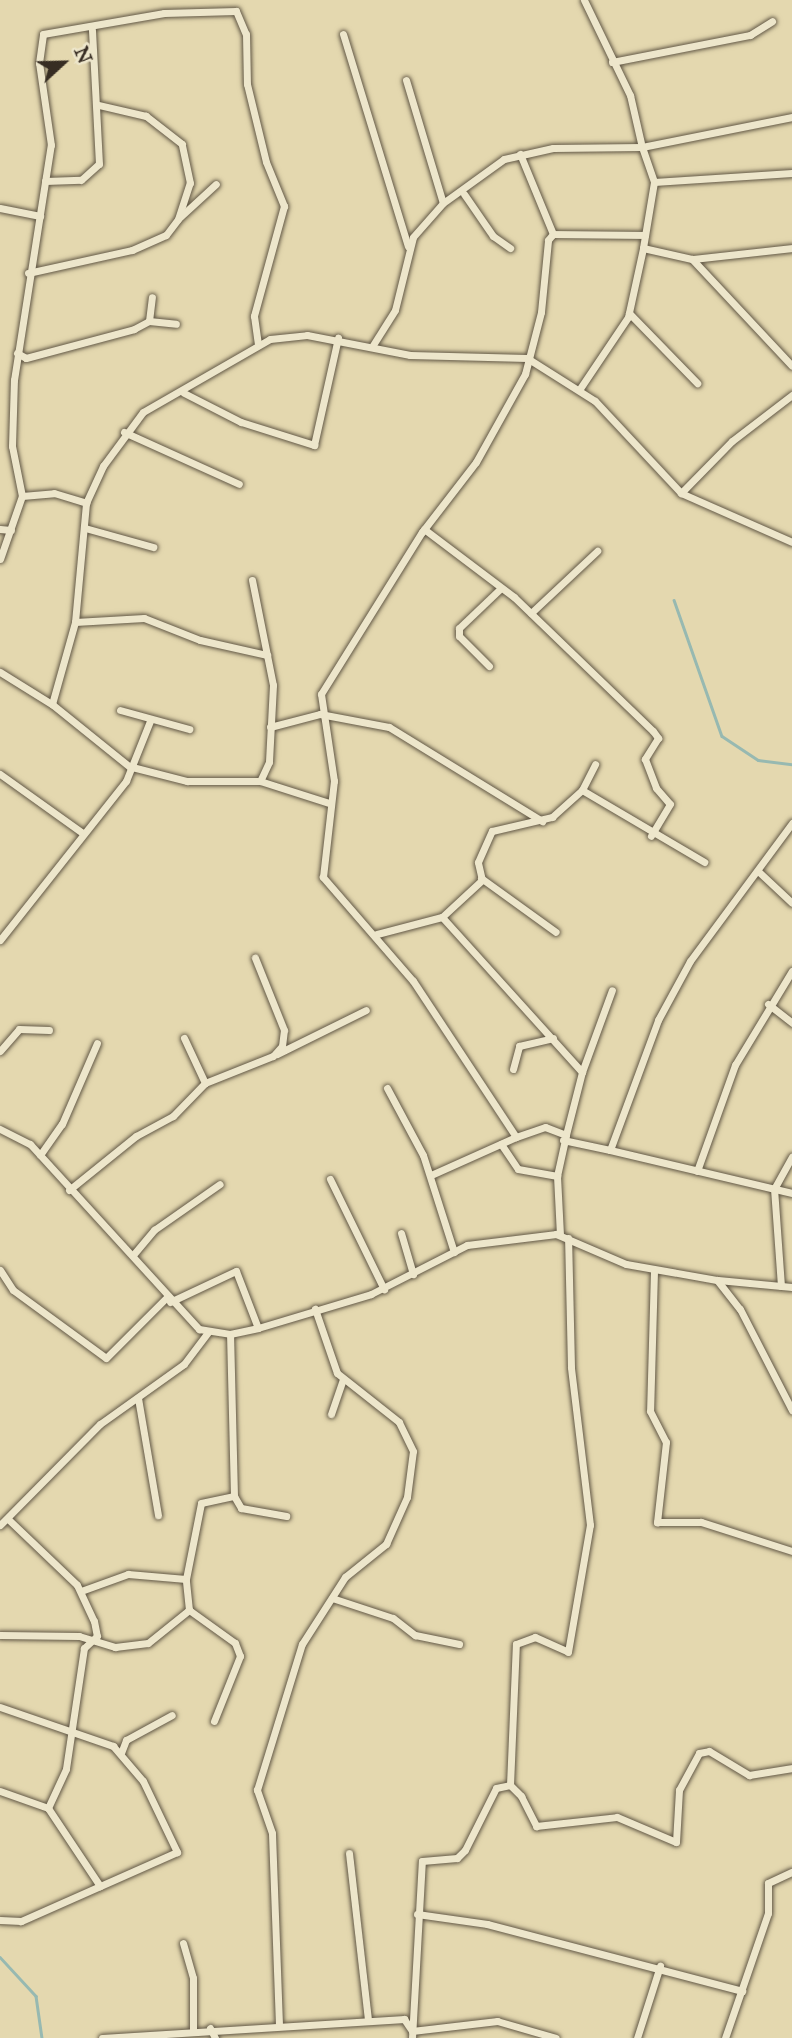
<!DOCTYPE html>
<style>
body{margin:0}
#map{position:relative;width:792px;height:2038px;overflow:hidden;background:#e4d8af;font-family:"IM FELL Great Primer",serif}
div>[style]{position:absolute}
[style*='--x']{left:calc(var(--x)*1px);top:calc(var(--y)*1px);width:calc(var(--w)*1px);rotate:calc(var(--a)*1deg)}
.stream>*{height:2.5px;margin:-1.25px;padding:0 1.25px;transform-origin:1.25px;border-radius:1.25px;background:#97b9b1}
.roads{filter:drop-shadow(0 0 2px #625846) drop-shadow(0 0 2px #625846)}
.street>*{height:7px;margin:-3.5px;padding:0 3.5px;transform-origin:3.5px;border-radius:3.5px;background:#ede6cb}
span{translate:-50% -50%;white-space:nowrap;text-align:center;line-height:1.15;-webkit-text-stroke:5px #ede6cb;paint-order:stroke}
.north{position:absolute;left:28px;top:28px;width:70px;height:70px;-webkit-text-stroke:5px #ede6cb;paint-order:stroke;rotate:68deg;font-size:19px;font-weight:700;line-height:28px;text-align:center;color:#372d23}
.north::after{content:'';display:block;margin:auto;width:24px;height:32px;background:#372d23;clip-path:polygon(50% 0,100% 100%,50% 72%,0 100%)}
</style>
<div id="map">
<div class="stream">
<i style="--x:674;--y:600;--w:144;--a:70.6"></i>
<i style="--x:722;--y:736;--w:43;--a:33.7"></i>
<i style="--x:758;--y:760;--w:34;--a:7"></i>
<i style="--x:0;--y:1957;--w:53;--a:47.3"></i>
<i style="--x:36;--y:1996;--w:42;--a:81.9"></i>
</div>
<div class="roads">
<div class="street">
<i style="--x:584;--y:0;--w:106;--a:64.2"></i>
<i style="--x:630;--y:95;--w:49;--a:77.1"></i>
<i style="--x:343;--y:34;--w:222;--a:73"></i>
<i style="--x:612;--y:62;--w:141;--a:-11.1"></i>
<i style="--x:750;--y:35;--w:26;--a:-32"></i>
<i style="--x:406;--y:80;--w:128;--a:73.3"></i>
<i style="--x:642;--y:147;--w:37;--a:71"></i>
<i style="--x:654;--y:182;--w:67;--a:99.5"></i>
<i style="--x:520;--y:154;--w:87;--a:67.6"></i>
<i style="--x:45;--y:181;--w:36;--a:-2"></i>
<i style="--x:81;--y:180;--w:24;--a:-42"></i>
<i style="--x:99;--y:164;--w:134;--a:-93"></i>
<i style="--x:654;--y:182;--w:138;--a:-3.7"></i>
<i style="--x:464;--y:194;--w:51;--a:55.4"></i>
<i style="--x:493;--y:236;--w:21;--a:35"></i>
<i style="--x:0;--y:208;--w:41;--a:11.3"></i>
<i style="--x:179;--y:218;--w:50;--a:-42.6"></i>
<i style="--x:693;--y:259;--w:100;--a:-6.3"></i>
<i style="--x:28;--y:273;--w:107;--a:-12.5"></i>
<i style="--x:132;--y:250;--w:37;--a:-24"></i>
<i style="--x:166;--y:235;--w:20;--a:-53"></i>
<i style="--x:178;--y:219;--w:38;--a:-72"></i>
<i style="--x:190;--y:183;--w:40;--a:-102"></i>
<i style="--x:182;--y:144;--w:46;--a:-142.1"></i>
<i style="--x:146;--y:116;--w:48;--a:-166.8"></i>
<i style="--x:629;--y:313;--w:98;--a:45.8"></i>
<i style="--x:149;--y:321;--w:27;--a:6"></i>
<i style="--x:373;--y:345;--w:41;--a:-57.8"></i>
<i style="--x:395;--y:310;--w:75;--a:-76.1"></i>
<i style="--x:413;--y:237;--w:45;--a:-48.6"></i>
<i style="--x:443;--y:203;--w:75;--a:-35.8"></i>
<i style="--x:504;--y:159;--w:50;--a:-12.7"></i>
<i style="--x:553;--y:148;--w:89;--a:-0.6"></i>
<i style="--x:642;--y:147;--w:153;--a:-11.3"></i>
<i style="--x:17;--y:353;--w:10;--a:29"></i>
<i style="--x:26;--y:358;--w:112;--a:-15"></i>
<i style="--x:134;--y:329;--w:17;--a:-28"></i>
<i style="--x:149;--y:321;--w:24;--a:-83"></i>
<i style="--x:579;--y:390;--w:88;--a:-56.1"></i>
<i style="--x:628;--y:317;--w:71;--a:-77.7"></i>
<i style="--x:643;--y:248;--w:50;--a:12.7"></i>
<i style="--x:692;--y:259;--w:146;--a:46.9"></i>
<i style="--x:184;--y:393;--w:64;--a:27"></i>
<i style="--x:241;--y:422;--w:77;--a:17.5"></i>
<i style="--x:314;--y:445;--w:110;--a:-77.4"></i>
<i style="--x:124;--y:432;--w:126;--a:24.3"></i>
<i style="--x:681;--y:493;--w:73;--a:-45.6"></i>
<i style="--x:732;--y:441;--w:76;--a:-37.5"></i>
<i style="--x:22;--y:496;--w:32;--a:-5"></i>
<i style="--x:54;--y:493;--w:34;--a:17"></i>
<i style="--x:85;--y:528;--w:71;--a:15.6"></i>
<i style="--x:0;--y:529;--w:11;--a:5"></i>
<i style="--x:424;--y:529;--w:113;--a:37.1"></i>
<i style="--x:514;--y:597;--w:193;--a:44"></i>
<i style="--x:653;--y:731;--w:9;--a:54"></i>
<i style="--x:658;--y:738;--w:25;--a:122"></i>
<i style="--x:645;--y:759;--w:31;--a:69"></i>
<i style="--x:656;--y:788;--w:21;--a:49"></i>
<i style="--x:670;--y:804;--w:37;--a:121"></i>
<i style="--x:0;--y:559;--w:67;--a:-70.8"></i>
<i style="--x:22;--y:496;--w:51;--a:-101.3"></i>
<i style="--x:12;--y:446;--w:66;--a:-88.3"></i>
<i style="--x:14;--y:380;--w:238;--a:-81.1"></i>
<i style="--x:51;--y:145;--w:83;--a:-98.3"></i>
<i style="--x:39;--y:63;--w:29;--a:-82"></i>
<i style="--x:43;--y:34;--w:123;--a:-9.8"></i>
<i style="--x:164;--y:13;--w:72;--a:-1.6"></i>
<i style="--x:236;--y:11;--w:25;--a:67"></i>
<i style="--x:246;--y:34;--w:50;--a:88.9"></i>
<i style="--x:247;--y:84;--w:80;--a:76.3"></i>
<i style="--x:266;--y:162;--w:48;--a:67.8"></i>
<i style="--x:284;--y:206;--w:114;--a:105.3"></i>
<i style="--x:254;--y:316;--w:27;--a:82"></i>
<i style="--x:252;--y:580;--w:107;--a:78.7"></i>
<i style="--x:273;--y:685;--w:77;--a:93"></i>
<i style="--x:269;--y:762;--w:21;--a:115"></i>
<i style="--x:531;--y:613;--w:91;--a:-43.2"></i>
<i style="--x:75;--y:622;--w:69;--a:-3.3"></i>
<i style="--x:144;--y:618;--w:60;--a:21.4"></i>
<i style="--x:200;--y:640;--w:69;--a:12.6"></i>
<i style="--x:489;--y:666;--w:42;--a:-135"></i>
<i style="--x:459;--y:636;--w:8;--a:-90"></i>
<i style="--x:459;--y:628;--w:57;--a:-43.6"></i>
<i style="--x:0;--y:672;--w:62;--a:31.9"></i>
<i style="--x:53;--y:705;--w:100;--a:38.9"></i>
<i style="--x:52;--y:704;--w:85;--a:-74.3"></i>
<i style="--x:75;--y:622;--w:120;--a:-84.7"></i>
<i style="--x:86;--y:503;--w:41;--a:-65.3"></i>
<i style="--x:103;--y:466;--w:67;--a:-53.5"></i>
<i style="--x:143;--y:412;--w:146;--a:-29.9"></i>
<i style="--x:270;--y:339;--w:37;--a:-6"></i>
<i style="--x:307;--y:335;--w:105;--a:11"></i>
<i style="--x:410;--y:355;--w:117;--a:1.5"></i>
<i style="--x:527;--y:358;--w:80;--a:32.3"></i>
<i style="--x:595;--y:401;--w:126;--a:46.9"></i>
<i style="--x:681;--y:493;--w:121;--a:23.8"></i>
<i style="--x:120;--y:710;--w:72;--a:15.4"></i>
<i style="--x:270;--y:727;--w:52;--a:-14.6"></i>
<i style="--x:320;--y:714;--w:70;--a:10.7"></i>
<i style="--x:389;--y:727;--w:180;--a:31.6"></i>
<i style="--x:132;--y:767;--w:57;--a:14.3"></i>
<i style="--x:187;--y:781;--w:73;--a:0"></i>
<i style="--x:260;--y:781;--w:72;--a:17.7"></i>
<i style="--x:0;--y:774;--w:100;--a:35.6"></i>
<i style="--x:582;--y:790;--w:29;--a:-63"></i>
<i style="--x:759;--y:872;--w:45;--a:43.2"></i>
<i style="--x:481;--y:878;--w:92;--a:35.8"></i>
<i style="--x:442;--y:917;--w:209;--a:47.9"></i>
<i style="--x:582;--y:1072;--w:65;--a:104.3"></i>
<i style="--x:377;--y:934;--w:67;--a:-14.7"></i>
<i style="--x:442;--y:917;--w:54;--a:-42.8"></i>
<i style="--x:482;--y:880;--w:18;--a:-103"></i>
<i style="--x:478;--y:862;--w:34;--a:-66"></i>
<i style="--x:492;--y:831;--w:62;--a:-13.1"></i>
<i style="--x:552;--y:817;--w:40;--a:-42"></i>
<i style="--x:582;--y:790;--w:142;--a:30.5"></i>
<i style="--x:0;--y:940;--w:203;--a:-51.6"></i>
<i style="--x:126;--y:781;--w:65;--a:-68.2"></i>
<i style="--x:768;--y:1004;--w:31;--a:38"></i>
<i style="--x:184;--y:1038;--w:50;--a:65"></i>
<i style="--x:0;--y:1051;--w:29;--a:-49"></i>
<i style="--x:19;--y:1029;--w:30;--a:2"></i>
<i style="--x:277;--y:1054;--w:99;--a:-26.3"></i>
<i style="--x:513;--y:1069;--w:24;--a:-75"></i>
<i style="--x:519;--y:1046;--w:35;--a:-13"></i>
<i style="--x:582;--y:1072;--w:87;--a:-69.9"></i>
<i style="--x:387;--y:1088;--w:76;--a:61.8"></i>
<i style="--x:423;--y:1155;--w:102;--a:72.3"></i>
<i style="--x:0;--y:1129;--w:34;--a:27"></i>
<i style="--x:30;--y:1144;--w:251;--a:47.6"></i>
<i style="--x:199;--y:1329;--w:31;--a:9"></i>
<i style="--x:230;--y:1334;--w:29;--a:-12"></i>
<i style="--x:258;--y:1328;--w:118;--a:-16.7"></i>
<i style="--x:371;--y:1294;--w:108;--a:-27"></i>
<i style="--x:467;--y:1245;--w:90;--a:-7"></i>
<i style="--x:556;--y:1234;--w:76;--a:23.2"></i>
<i style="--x:626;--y:1264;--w:92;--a:10"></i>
<i style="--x:717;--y:1280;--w:37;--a:52"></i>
<i style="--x:740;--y:1309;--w:114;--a:62.8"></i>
<i style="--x:563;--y:1140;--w:48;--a:12"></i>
<i style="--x:610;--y:1150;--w:139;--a:-69.7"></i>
<i style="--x:658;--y:1020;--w:67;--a:-61.5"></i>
<i style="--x:690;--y:961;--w:172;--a:-53.5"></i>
<i style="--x:501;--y:1144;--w:30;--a:56"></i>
<i style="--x:518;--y:1169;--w:40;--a:10"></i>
<i style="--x:610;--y:1150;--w:187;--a:13.3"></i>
<i style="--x:40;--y:1155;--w:38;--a:-55"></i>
<i style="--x:62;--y:1124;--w:88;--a:-66.6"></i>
<i style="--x:697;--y:1171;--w:113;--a:-70.3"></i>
<i style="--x:735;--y:1065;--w:110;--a:-58.8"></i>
<i style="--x:431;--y:1175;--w:93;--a:-24.1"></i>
<i style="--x:330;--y:1179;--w:123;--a:63.9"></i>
<i style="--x:69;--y:1190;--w:86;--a:-38.9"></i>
<i style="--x:136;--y:1136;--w:42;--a:-28.4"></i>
<i style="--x:173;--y:1116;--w:46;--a:-45.9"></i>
<i style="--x:205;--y:1083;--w:73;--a:-21.7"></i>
<i style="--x:273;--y:1056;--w:13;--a:-48"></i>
<i style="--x:282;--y:1046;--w:16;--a:-83"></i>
<i style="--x:284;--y:1030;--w:78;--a:-111.9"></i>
<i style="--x:401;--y:1233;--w:43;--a:73.7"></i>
<i style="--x:560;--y:1235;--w:59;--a:-92.9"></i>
<i style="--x:557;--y:1176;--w:42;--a:-77.6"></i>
<i style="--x:566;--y:1135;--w:22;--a:-159"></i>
<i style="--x:545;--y:1127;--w:31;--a:161"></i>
<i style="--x:516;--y:1137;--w:187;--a:-123.4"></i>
<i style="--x:413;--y:981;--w:138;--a:-130.9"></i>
<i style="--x:323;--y:877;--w:97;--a:-83.5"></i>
<i style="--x:334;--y:781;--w:88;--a:-98.5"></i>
<i style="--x:321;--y:694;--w:191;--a:-58.1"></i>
<i style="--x:422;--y:532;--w:88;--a:-52.4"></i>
<i style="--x:476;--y:462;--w:101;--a:-60.9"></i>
<i style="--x:525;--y:374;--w:64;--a:-75.5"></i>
<i style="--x:541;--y:312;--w:72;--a:-84.4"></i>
<i style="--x:548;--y:240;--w:8;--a:-50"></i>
<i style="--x:553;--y:234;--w:92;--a:0.6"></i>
<i style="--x:133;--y:1255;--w:33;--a:-50"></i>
<i style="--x:154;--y:1230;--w:80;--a:-34.9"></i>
<i style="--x:0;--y:1270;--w:24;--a:57"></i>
<i style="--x:13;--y:1290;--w:115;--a:36.2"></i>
<i style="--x:106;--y:1358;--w:85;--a:-45"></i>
<i style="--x:654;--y:1271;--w:140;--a:91.6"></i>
<i style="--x:650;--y:1411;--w:35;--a:63"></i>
<i style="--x:666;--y:1442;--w:81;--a:96.4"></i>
<i style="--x:657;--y:1522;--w:44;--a:0"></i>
<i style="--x:701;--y:1522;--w:96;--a:17.7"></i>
<i style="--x:718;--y:1280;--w:74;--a:5.4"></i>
<i style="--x:781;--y:1286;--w:97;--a:-94.1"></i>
<i style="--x:774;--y:1189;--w:37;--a:-61"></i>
<i style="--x:170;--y:1302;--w:73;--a:-25.2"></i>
<i style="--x:236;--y:1271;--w:61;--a:68.9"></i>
<i style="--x:138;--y:1398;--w:119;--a:80.3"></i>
<i style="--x:331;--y:1414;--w:37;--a:-71"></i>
<i style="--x:234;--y:1496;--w:14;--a:60"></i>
<i style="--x:241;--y:1508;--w:46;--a:10.1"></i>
<i style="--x:8;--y:1519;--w:95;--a:43.7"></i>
<i style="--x:77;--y:1585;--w:40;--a:65"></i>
<i style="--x:94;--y:1621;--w:15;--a:79"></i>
<i style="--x:97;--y:1636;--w:18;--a:137"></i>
<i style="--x:84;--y:1648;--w:122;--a:98.5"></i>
<i style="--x:66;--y:1769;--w:43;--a:114.8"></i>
<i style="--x:48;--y:1808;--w:94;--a:56.3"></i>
<i style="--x:0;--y:1525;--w:142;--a:-45.3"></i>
<i style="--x:100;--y:1424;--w:103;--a:-35.5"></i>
<i style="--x:184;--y:1364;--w:40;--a:-53"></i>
<i style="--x:81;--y:1591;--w:50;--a:-19.9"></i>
<i style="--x:128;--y:1574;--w:58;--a:4.9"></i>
<i style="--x:332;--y:1598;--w:64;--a:18.2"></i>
<i style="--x:393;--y:1618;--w:28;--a:38"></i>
<i style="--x:415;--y:1635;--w:45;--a:11.6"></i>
<i style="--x:0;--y:1635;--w:79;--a:0.7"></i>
<i style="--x:79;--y:1636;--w:38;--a:17"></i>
<i style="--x:115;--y:1647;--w:33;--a:-7"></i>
<i style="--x:148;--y:1643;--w:53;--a:-38.8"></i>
<i style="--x:0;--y:1707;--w:120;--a:19"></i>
<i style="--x:113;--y:1746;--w:46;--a:49.4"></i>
<i style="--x:143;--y:1781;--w:79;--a:64.4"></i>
<i style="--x:177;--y:1852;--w:171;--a:156.1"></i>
<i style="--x:21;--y:1921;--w:21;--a:-177"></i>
<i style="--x:214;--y:1721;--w:70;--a:-68.2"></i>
<i style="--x:240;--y:1656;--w:14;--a:-111"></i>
<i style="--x:235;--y:1643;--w:57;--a:-144.3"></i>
<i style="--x:189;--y:1610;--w:31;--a:-96"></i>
<i style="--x:186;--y:1579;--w:77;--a:-78.8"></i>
<i style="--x:201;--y:1503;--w:34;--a:-12"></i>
<i style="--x:234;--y:1496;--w:162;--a:-91.4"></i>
<i style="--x:121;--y:1753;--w:14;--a:-69"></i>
<i style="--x:126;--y:1740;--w:52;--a:-28.5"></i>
<i style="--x:510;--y:1785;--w:141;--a:-87.6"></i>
<i style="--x:516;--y:1644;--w:20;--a:-20"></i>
<i style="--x:535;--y:1637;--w:36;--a:24"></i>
<i style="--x:568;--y:1652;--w:129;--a:-80.2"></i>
<i style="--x:590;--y:1525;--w:159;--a:-96.9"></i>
<i style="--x:571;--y:1367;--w:129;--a:-91.3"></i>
<i style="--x:0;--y:1791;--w:51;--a:19.5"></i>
<i style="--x:349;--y:1853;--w:168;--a:83.5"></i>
<i style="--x:417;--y:1914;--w:71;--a:8.1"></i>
<i style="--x:487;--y:1924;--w:264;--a:14.7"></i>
<i style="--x:183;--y:1943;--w:36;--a:74"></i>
<i style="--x:193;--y:1978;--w:51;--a:90"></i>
<i style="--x:279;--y:2025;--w:192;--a:-92.1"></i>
<i style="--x:272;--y:1833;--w:46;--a:-109.2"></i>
<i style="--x:257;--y:1790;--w:153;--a:-72.9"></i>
<i style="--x:302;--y:1644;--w:80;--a:-57.3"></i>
<i style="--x:345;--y:1577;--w:53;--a:-38.8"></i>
<i style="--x:386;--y:1544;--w:51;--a:-65.9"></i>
<i style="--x:407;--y:1497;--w:46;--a:-82.6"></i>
<i style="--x:413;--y:1451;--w:32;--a:-116"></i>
<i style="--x:399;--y:1422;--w:79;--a:-141.7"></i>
<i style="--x:337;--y:1373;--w:68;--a:-109"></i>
<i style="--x:210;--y:2028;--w:11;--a:63"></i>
<i style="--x:102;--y:2038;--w:303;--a:-3.6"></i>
<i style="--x:404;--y:2019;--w:14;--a:56"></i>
<i style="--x:412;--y:2031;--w:86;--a:-6.7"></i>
<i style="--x:497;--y:2021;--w:61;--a:16.1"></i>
<i style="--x:412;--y:2038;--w:177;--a:-86.8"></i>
<i style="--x:422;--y:1861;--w:35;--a:-5"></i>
<i style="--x:457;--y:1858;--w:11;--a:-45"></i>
<i style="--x:465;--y:1850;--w:69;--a:-63.4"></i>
<i style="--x:496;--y:1788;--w:14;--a:-12"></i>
<i style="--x:510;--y:1785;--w:16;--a:45"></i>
<i style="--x:521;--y:1796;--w:34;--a:63"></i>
<i style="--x:536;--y:1826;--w:81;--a:-6.3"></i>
<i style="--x:617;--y:1817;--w:64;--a:23"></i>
<i style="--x:676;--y:1842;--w:52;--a:-86.7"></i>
<i style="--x:679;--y:1790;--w:42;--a:-61.6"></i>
<i style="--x:699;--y:1753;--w:10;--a:-11"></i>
<i style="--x:709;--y:1751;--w:47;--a:31"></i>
<i style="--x:749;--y:1775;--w:44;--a:-9.2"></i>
<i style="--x:637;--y:2038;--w:76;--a:-72.3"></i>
<i style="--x:725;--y:2038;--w:132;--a:-71"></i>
<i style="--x:768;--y:1913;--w:30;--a:-90"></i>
<i style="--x:768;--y:1883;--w:26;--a:-25"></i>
</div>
</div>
<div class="north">N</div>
</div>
